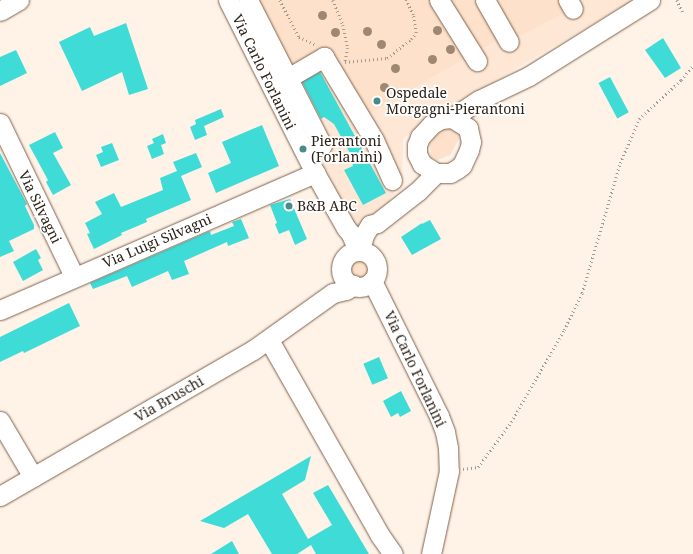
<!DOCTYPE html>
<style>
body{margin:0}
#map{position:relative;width:693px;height:554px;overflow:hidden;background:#fff2e7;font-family:"Noto Serif",serif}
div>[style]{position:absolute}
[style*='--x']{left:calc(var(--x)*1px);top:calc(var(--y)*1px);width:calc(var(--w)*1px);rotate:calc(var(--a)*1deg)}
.built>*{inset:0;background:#ffe7d5}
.green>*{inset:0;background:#fde1ca}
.round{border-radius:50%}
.building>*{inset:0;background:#3fdbd7;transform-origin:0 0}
.path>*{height:2.5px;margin-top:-1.25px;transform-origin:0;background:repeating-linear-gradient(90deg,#a5998e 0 1px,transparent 0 4px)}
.roads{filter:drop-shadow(0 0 1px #7e624b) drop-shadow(0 0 1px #7e624b)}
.minor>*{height:19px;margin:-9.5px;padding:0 9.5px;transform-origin:9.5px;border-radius:9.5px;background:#fff}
.minor>.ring{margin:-9.5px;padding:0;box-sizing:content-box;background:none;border:19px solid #fff;border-radius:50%}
.trees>*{width:9px;height:9px;margin:-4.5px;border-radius:50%;background:#9f8873}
.dots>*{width:11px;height:11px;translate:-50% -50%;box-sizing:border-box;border:2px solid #fff;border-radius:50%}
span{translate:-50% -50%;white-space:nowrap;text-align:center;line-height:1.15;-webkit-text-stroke:3.5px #fff;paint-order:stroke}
.street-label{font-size:14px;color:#2c2117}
.poi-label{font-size:14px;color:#2c2117}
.left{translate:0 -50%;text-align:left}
</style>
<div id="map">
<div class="built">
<i style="clip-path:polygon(241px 0,634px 0,522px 65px,403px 138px,402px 180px,363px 243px)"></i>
</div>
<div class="green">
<i style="clip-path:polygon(235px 0,476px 0,497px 40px,367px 115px,323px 50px,275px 78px)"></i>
<i style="clip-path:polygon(494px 0,566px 0,572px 9px,516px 38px)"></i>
<i style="clip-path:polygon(446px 128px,452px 128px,458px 132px,459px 139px,450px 155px,437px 160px,431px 156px,430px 144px,434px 136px)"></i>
<i class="round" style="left:347px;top:257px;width:24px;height:24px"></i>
</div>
<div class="building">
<i style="clip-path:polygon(126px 23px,148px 89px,129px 95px,122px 72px,82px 91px,59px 42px,90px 27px,94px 36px)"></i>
<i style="clip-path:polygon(663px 38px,681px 68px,665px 78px,645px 50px)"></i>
<i style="clip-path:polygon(16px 50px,27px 73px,0 86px,0 57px)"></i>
<i style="clip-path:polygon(320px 72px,386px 193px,363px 205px,344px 170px,353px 166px,351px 155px,334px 124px,324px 117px,321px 119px,302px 82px)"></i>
<i style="left:610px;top:77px;width:40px;height:13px;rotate:62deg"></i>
<i style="clip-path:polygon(221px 109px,224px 117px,204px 126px,207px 135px,195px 140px,190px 127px,196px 124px,195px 120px)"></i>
<i style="clip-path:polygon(262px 125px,279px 166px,216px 193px,208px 173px,231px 163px,222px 142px)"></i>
<i style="clip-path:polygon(55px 132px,63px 148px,53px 153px,71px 185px,53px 195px,46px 182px,48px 180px,29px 145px)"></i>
<i style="clip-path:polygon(163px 134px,166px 143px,161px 145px,164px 154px,152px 159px,147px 146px,154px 143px,152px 139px)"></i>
<i style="clip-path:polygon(112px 143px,119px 160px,101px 167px,96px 155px,103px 152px,101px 147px)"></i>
<i style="clip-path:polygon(0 153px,27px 204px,25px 206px,34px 225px,34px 229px,9px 241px,14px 251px,0 257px)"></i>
<i style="clip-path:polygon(196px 153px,202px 167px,181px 176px,191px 200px,146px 219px,147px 222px,121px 233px,122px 235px,94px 249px,87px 234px,90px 233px,85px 223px,102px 214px,95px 202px,114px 193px,121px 207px,163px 190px,160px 178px,177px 171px,173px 162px)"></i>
<i style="clip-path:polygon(290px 199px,307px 239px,295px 245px,289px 230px,279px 234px,275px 224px,277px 223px,270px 205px)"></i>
<i style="clip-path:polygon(241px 219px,249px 238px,228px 246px,227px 242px,184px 261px,189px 274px,172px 280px,168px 271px,132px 287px,127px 276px,93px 289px,90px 283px,210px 231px,211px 235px,234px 226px,232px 222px)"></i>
<i style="clip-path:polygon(430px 220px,441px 239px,412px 255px,401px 237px,422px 223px,422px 224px)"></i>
<i style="clip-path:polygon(36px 249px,41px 258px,38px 260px,43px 270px,23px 281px,13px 262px)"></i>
<i style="clip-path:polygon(69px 303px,80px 326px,24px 353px,23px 351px,0 362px,0 337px)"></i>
<i style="left:379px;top:357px;width:23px;height:17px;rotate:67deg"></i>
<i style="clip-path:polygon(401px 391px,411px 411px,400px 417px,398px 413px,391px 417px,383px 401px)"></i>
<i style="clip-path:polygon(311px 456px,305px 480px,282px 494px,308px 539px,332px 525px,313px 493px,328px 485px,369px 554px,316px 554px,311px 545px,297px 554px,272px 554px,248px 514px,224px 528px,200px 521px)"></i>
<i style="clip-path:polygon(232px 541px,239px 554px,211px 554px)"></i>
</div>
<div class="path">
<i style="--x:280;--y:0;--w:42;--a:62.8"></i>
<i style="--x:299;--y:37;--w:19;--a:25"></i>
<i style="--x:333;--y:0;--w:27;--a:68"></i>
<i style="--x:343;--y:25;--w:24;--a:78"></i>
<i style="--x:348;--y:48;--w:14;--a:102"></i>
<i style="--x:677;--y:0;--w:14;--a:65"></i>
<i style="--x:345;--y:62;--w:42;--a:-5.4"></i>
<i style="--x:387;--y:58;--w:31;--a:-38"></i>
<i style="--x:411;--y:39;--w:8;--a:-50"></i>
<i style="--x:416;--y:33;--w:18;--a:-99"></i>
<i style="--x:413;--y:15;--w:17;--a:-115"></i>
<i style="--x:463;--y:469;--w:15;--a:-8"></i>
<i style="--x:478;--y:467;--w:56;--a:-53.7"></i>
<i style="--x:511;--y:422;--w:106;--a:-60.1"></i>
<i style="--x:564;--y:330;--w:41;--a:-64.1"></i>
<i style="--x:582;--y:293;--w:135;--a:-73.7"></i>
<i style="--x:620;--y:163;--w:48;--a:-66.6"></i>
<i style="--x:639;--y:119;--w:57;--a:-42.9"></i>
<i style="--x:681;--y:80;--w:19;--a:-51"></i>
</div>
<div class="roads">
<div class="minor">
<i style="--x:228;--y:0;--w:194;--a:63.3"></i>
<i style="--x:315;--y:173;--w:63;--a:60.6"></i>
<i style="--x:346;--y:228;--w:8;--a:50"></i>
<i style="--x:351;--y:234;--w:18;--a:68"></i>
<i style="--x:248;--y:0;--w:163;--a:63"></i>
<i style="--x:439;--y:0;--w:72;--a:58.1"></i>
<i style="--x:485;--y:0;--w:48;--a:60.3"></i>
<i style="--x:568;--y:0;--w:10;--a:61"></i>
<i style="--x:0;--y:11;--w:22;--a:-30"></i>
<i style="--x:288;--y:78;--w:42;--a:-30.3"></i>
<i style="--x:324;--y:57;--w:97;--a:58.9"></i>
<i style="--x:374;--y:140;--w:44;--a:65.8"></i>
<i style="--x:452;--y:118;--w:32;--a:-34"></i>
<i style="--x:479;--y:100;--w:55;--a:-25.6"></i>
<i style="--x:529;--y:76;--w:143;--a:-32.1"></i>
<i style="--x:452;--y:118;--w:19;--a:32"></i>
<i style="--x:468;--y:128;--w:14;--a:78"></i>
<i style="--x:471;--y:142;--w:8;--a:104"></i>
<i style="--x:469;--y:150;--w:17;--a:115"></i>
<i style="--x:462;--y:165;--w:6;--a:141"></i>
<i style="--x:457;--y:169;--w:8;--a:150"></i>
<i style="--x:450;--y:173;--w:14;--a:180"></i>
<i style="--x:436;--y:173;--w:17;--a:-147"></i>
<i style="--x:422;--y:164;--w:11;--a:-117"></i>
<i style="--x:417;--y:154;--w:9;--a:-90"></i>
<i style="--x:417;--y:145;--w:9;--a:-69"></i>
<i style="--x:420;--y:137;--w:18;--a:-47"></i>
<i style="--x:432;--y:124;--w:10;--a:-29"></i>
<i style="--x:441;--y:119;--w:11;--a:-5"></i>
<i style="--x:0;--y:123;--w:170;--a:64.2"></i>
<i style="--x:360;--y:251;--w:16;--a:-76"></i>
<i style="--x:364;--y:235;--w:12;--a:-59"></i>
<i style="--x:370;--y:225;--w:7;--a:-16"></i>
<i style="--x:377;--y:223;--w:52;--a:-38"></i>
<i style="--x:418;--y:191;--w:25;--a:-45"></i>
<i class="ring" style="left:341px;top:251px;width:17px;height:17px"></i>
<i style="--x:372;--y:281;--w:151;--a:63.6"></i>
<i style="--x:439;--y:416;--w:17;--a:69"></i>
<i style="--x:445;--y:432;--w:16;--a:79"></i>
<i style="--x:448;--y:448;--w:23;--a:88"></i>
<i style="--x:449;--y:471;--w:85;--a:102.2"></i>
<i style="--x:0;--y:310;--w:344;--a:-23.5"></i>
<i style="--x:269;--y:340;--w:223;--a:60.4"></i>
<i style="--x:379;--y:534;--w:24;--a:55"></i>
<i style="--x:0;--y:421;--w:65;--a:59.5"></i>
<i style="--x:0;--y:496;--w:292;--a:-30"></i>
<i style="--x:253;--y:350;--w:98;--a:-35.5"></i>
<i style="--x:333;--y:293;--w:13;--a:-13"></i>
<i style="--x:346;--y:290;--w:9;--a:-36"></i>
</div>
</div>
<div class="trees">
<i style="left:322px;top:15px"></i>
<i style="left:437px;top:30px"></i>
<i style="left:367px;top:31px"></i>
<i style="left:335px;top:32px"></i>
<i style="left:381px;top:44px"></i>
<i style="left:450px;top:49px"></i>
<i style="left:432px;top:59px"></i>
<i style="left:395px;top:68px"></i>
<i style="left:384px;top:87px"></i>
</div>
<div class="dots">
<i style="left:377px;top:101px;background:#458c8a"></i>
<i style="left:303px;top:149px;background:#458c8a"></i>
<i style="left:289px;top:206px;background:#458c8a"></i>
</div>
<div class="street-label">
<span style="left:264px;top:72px;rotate:64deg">Via Carlo Forlanini</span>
<span style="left:40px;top:207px;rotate:64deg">Via Silvagni</span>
<span style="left:157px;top:241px;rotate:-23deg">Via Luigi Silvagni</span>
<span style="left:415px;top:369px;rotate:65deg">Via Carlo Forlanini</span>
<span style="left:169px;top:399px;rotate:-30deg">Via Bruschi</span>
</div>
<div class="poi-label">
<span class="left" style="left:386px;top:101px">Ospedale<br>Morgagni-Pierantoni</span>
<span class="left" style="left:311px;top:149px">Pierantoni<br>(Forlanini)</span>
<span class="left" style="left:297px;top:206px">B&amp;B ABC</span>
</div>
</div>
